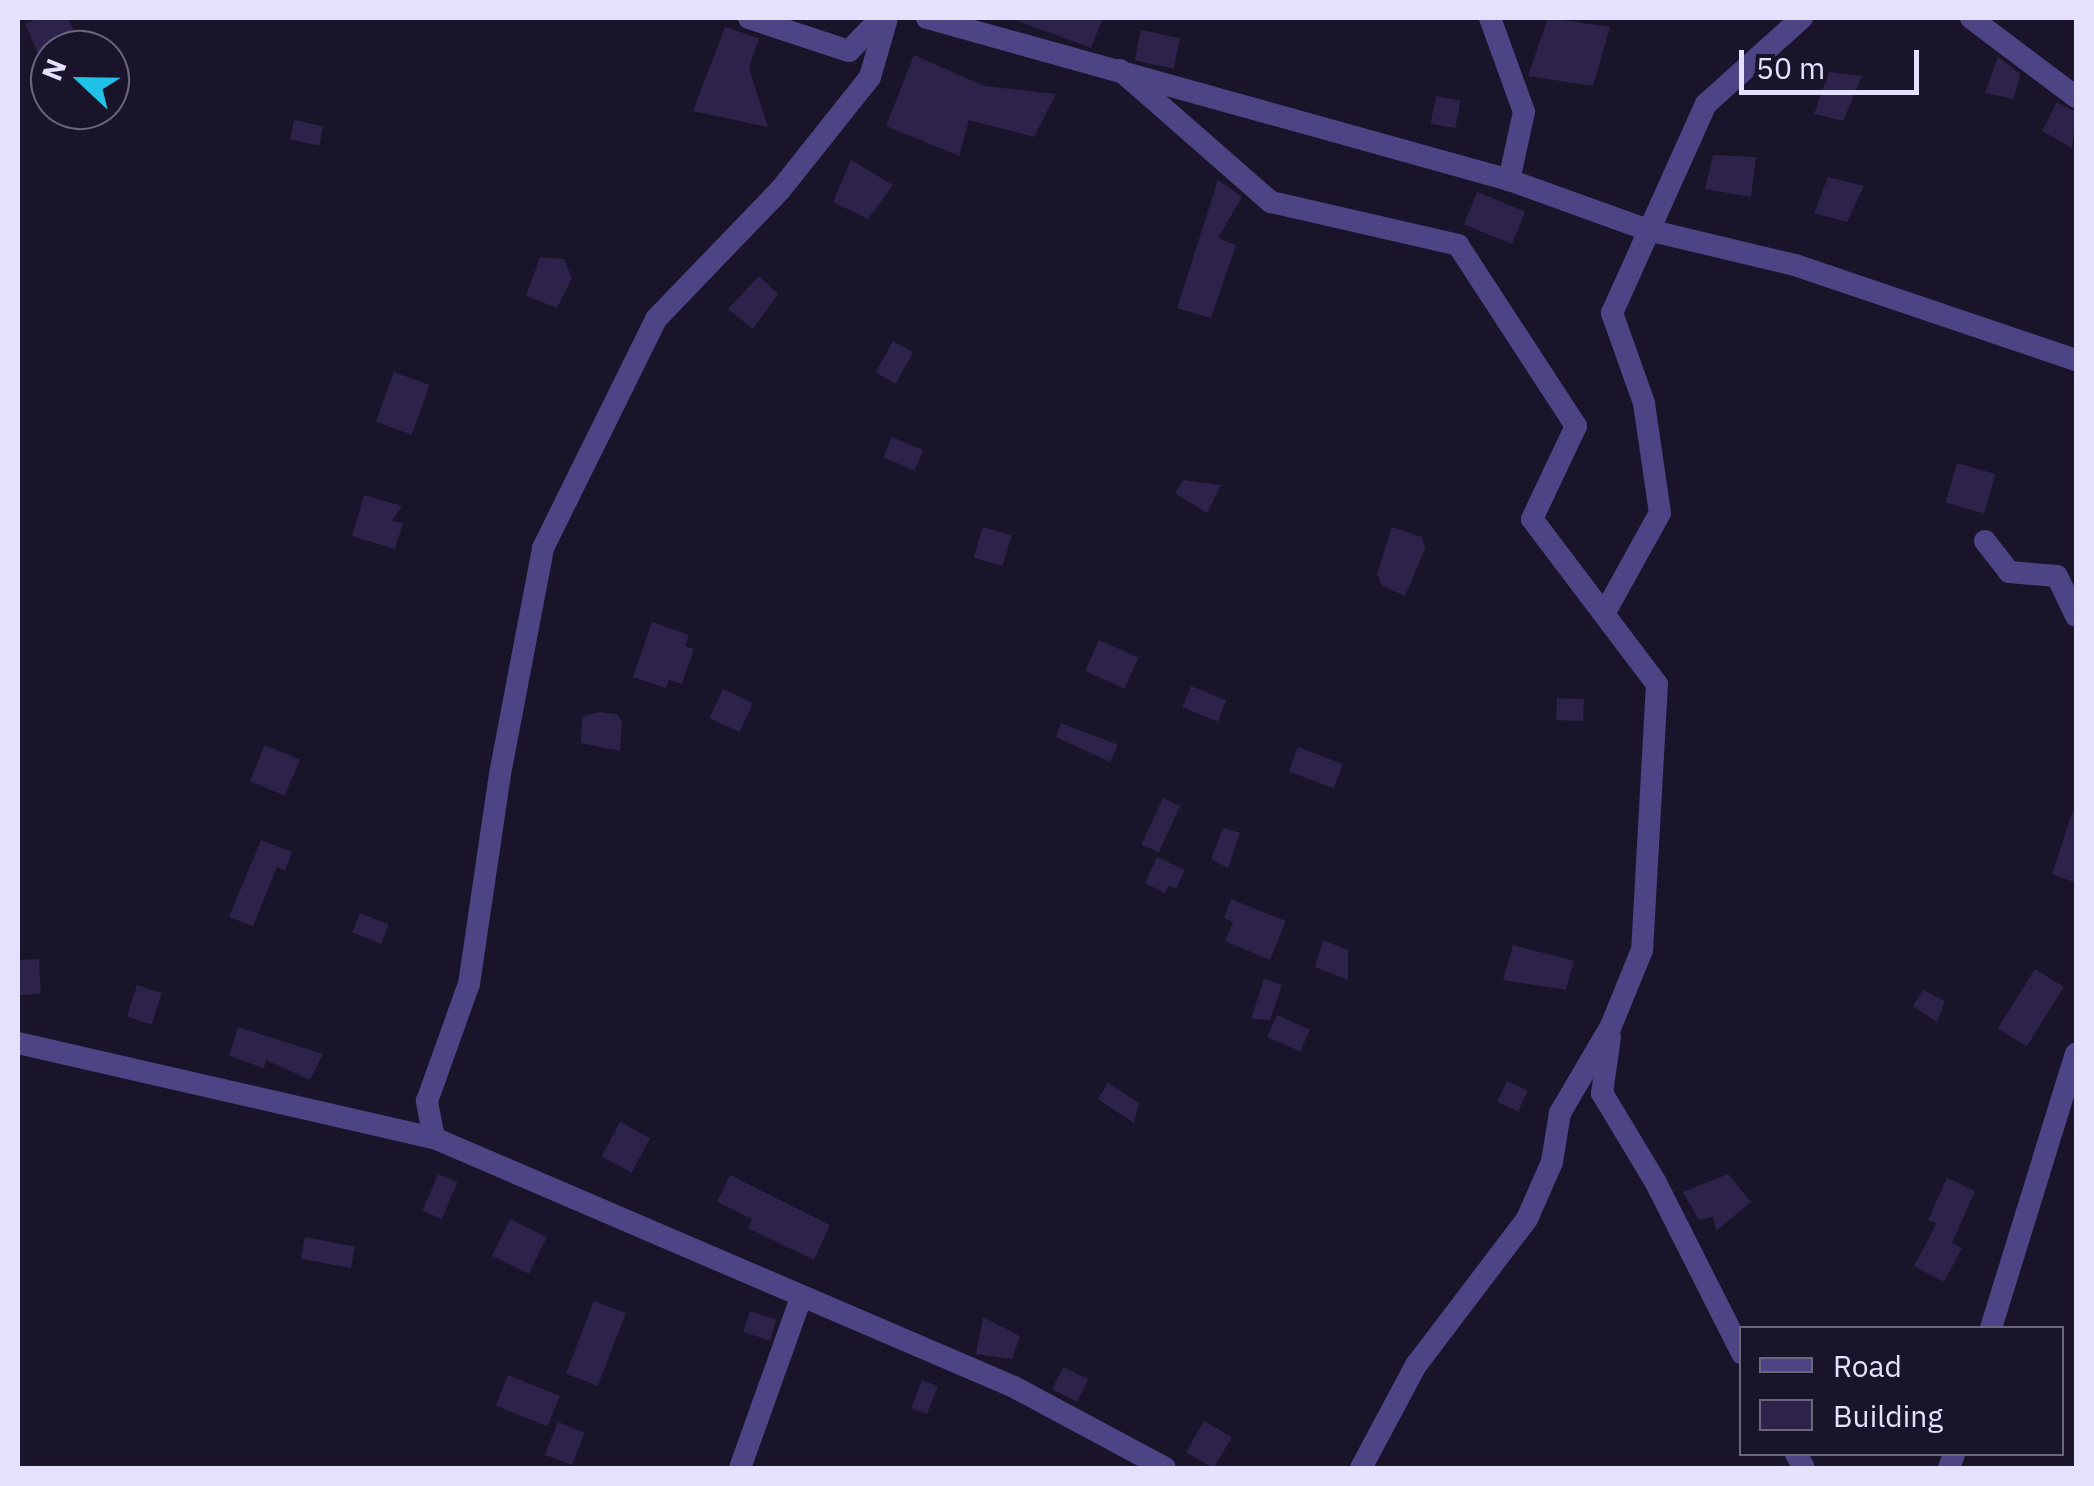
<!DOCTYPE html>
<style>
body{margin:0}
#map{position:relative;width:2094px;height:1486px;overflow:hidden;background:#1a142a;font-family:"IBM Plex Sans",sans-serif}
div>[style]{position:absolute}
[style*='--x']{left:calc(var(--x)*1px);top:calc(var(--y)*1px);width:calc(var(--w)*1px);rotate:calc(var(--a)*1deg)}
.building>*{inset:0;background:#2d2249;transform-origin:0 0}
.street>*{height:22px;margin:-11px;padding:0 11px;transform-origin:11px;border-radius:11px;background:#4c4484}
span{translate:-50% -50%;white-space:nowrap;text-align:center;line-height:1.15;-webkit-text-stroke:8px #1a142a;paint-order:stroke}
.frame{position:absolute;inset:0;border:20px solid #e5e0fc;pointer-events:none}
.legend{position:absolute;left:1739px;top:1326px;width:325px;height:130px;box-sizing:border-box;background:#1a142a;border:2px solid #6b667e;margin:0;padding:12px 18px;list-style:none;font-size:30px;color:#e5e0fc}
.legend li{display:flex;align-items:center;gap:20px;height:50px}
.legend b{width:50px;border:2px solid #6b667e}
.north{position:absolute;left:30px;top:30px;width:100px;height:100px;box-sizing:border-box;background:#1a142a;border:2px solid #6b667e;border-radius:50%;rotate:292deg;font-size:28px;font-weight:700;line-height:40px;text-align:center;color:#e5e0fc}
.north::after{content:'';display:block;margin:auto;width:35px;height:45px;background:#20c2e7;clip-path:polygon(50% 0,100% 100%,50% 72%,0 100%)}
.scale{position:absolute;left:1739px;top:50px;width:180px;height:45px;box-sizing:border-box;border:5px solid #e5e0fc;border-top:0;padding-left:12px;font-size:30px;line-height:35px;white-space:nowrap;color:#e5e0fc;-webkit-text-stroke:8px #1a142a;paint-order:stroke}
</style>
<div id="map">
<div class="building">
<i style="clip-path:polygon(39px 18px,68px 18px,76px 36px,38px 53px,25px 24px)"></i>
<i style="clip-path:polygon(1010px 18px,1103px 18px,1091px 48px)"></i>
<i style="clip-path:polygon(1548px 18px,1610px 27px,1593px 86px,1528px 76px)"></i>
<i style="clip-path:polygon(725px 27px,759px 38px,749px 68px,768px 127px,693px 111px)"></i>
<i style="left:1141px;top:30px;width:40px;height:31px;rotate:12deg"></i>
<i style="clip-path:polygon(914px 55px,984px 86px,1056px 94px,1034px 137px,969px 120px,959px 156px,886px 126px)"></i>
<i style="clip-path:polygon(1998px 57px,2020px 74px,2014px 99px,1985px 93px)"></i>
<i style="clip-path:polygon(1829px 72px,1862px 76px,1843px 121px,1814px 114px)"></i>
<i style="left:1436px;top:96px;width:25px;height:28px;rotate:11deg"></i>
<i style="clip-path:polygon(2057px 102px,2076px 112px,2072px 148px,2042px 131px)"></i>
<i style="left:294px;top:120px;width:30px;height:20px;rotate:12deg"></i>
<i style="clip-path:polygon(1713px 155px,1756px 157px,1751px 197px,1705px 189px)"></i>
<i style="clip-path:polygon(851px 160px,893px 185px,868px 219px,833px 202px)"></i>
<i style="clip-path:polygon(1828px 177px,1864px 186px,1847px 222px,1814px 213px)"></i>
<i style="clip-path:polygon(1218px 180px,1242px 197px,1218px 238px,1236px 245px,1211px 318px,1177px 308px)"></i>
<i style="left:1477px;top:192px;width:52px;height:35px;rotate:22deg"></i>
<i style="clip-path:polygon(540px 257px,564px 259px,572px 278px,557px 308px,526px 296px)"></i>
<i style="clip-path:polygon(759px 276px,778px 294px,753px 329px,728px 309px)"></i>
<i style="left:893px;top:341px;width:23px;height:36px;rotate:29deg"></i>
<i style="left:394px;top:372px;width:38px;height:53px;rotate:20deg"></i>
<i style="left:892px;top:437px;width:34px;height:22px;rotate:23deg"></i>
<i style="left:1957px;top:463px;width:40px;height:41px;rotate:16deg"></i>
<i style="clip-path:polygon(1183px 480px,1221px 485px,1207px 513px,1175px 493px)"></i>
<i style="clip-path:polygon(364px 495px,402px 506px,392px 521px,403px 523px,395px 549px,352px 536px)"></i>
<i style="left:983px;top:527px;width:30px;height:32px;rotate:17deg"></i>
<i style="clip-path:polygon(1392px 527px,1422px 537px,1425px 549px,1405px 596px,1382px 586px,1377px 574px)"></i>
<i style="clip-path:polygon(652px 622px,689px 635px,685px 646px,694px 649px,682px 684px,669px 680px,666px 688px,633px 677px)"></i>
<i style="left:1099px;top:640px;width:43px;height:34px;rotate:24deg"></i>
<i style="left:1191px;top:686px;width:38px;height:23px;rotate:22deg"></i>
<i style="left:723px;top:689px;width:33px;height:32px;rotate:25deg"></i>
<i style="left:1557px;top:698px;width:27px;height:22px;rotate:2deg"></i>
<i style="clip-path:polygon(599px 712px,617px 714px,622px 722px,620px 751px,581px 743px,582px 717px)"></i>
<i style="clip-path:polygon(1061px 723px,1118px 745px,1110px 762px,1056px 737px)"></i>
<i style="left:265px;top:745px;width:38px;height:39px;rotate:23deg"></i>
<i style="left:1298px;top:747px;width:48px;height:26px;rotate:21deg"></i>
<i style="left:1163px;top:798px;width:19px;height:51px;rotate:25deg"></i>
<i style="clip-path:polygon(2073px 810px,2076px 811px,2076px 883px,2052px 874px)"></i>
<i style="clip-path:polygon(1223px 828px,1240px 833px,1228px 868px,1211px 859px)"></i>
<i style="clip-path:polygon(261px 840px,292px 852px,285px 870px,277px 867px,253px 926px,229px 917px)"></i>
<i style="clip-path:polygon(1157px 857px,1185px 870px,1176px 889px,1169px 885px,1165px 893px,1145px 883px)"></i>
<i style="clip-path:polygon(1231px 899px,1286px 921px,1270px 960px,1225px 941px,1233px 922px,1224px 918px)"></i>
<i style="left:360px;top:913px;width:31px;height:21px;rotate:22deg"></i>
<i style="clip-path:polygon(1323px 940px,1348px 950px,1348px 980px,1315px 967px)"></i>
<i style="clip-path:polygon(1513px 945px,1574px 961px,1566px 990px,1503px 980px)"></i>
<i style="left:39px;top:959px;width:35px;height:21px;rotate:87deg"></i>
<i style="left:2035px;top:969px;width:34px;height:70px;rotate:32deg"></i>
<i style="clip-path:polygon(1264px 979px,1282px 985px,1270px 1020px,1251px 1019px)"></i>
<i style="left:137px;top:985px;width:26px;height:33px;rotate:18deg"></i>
<i style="clip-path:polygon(1923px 990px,1945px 1001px,1937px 1022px,1913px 1006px)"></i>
<i style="left:1277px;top:1015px;width:36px;height:24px;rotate:24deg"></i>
<i style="clip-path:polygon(238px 1027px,323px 1054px,310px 1080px,266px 1060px,264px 1068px,229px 1056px)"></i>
<i style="left:1507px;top:1081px;width:23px;height:23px;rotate:25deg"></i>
<i style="clip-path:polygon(1108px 1083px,1139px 1103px,1134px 1123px,1098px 1099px)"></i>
<i style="left:620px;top:1122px;width:34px;height:39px;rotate:28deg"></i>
<i style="left:438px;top:1174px;width:21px;height:40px;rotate:23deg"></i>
<i style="clip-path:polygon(1728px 1174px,1751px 1202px,1716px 1231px,1713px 1217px,1699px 1220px,1683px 1192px)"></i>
<i style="clip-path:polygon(730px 1175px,830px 1225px,814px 1260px,748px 1228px,752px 1219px,717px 1202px)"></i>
<i style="clip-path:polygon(1947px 1178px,1975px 1191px,1952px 1243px,1962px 1248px,1944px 1282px,1914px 1266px,1937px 1223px,1928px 1220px)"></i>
<i style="left:510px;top:1219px;width:41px;height:41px;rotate:26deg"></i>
<i style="left:305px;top:1237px;width:51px;height:22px;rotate:11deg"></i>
<i style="left:594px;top:1301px;width:34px;height:78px;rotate:21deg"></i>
<i style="left:750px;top:1311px;width:28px;height:22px;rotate:18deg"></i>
<i style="clip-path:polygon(983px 1317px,1020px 1336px,1012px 1359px,976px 1354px)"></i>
<i style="left:1063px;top:1367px;width:28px;height:25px;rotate:26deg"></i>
<i style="left:508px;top:1375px;width:56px;height:33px;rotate:22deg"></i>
<i style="left:922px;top:1380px;width:17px;height:30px;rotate:21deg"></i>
<i style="left:1204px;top:1421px;width:32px;height:36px;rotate:30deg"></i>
<i style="left:558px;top:1422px;width:29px;height:35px;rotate:22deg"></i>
</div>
<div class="street">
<i style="--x:749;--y:18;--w:105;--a:18.3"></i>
<i style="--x:849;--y:51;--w:46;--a:-45.9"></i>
<i style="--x:927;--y:18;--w:604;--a:15.55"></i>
<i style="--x:1509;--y:180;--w:148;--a:19.8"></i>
<i style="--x:1648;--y:230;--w:151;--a:13.4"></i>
<i style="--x:1795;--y:265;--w:297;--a:18.7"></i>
<i style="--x:1490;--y:18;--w:100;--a:70.1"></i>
<i style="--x:1524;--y:112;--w:70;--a:102.4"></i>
<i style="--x:1971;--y:18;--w:131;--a:37"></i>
<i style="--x:1120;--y:70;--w:201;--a:41.2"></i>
<i style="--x:1271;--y:202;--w:192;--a:12.9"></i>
<i style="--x:1458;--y:245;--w:216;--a:56.9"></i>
<i style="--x:1576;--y:426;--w:103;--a:115.3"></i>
<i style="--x:1532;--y:519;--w:207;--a:52.9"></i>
<i style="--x:1657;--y:684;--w:266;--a:93.2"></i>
<i style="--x:1642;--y:950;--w:82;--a:112.2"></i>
<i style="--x:1611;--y:1026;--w:101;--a:120.4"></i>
<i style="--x:1560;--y:1113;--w:50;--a:99.3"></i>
<i style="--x:1552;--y:1162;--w:62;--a:113.7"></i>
<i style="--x:1527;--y:1219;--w:183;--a:127.2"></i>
<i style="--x:1416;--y:1365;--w:117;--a:118.1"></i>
<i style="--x:1985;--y:541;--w:39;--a:52"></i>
<i style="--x:2009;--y:572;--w:48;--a:4.8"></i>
<i style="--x:2057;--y:576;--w:44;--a:64.6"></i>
<i style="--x:1604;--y:614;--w:115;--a:-61"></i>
<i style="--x:1660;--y:513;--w:111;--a:-98.3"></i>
<i style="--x:1644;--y:403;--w:96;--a:-109.6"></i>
<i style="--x:1612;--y:313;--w:229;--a:-65.8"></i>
<i style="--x:1706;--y:104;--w:129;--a:-41.9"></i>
<i style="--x:1610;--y:1037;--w:57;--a:98.1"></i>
<i style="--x:1602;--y:1093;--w:105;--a:59"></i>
<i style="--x:1656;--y:1183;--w:191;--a:63.2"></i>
<i style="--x:18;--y:1043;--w:427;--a:12.9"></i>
<i style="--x:434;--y:1138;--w:38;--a:-101"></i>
<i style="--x:427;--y:1101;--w:124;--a:-70.3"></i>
<i style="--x:469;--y:984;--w:212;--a:-81.6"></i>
<i style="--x:500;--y:774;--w:230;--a:-79.2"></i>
<i style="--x:543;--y:548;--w:255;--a:-63.7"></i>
<i style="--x:656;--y:319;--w:180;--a:-46.1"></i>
<i style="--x:781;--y:189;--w:143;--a:-51.5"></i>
<i style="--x:870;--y:77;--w:61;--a:-73.9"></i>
<i style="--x:434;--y:1138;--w:631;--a:23.23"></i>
<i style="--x:1014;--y:1387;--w:171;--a:28.2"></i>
<i style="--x:1991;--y:1328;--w:287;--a:-72.8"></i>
<i style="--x:1796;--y:1454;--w:16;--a:60"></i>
<i style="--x:740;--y:1468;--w:181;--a:-70.3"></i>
<i style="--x:1949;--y:1468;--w:15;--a:-70"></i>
</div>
<div class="frame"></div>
<ul class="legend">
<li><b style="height:12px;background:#4c4484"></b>Road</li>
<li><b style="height:28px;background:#2d2249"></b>Building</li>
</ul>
<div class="north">N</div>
<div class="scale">50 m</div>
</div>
